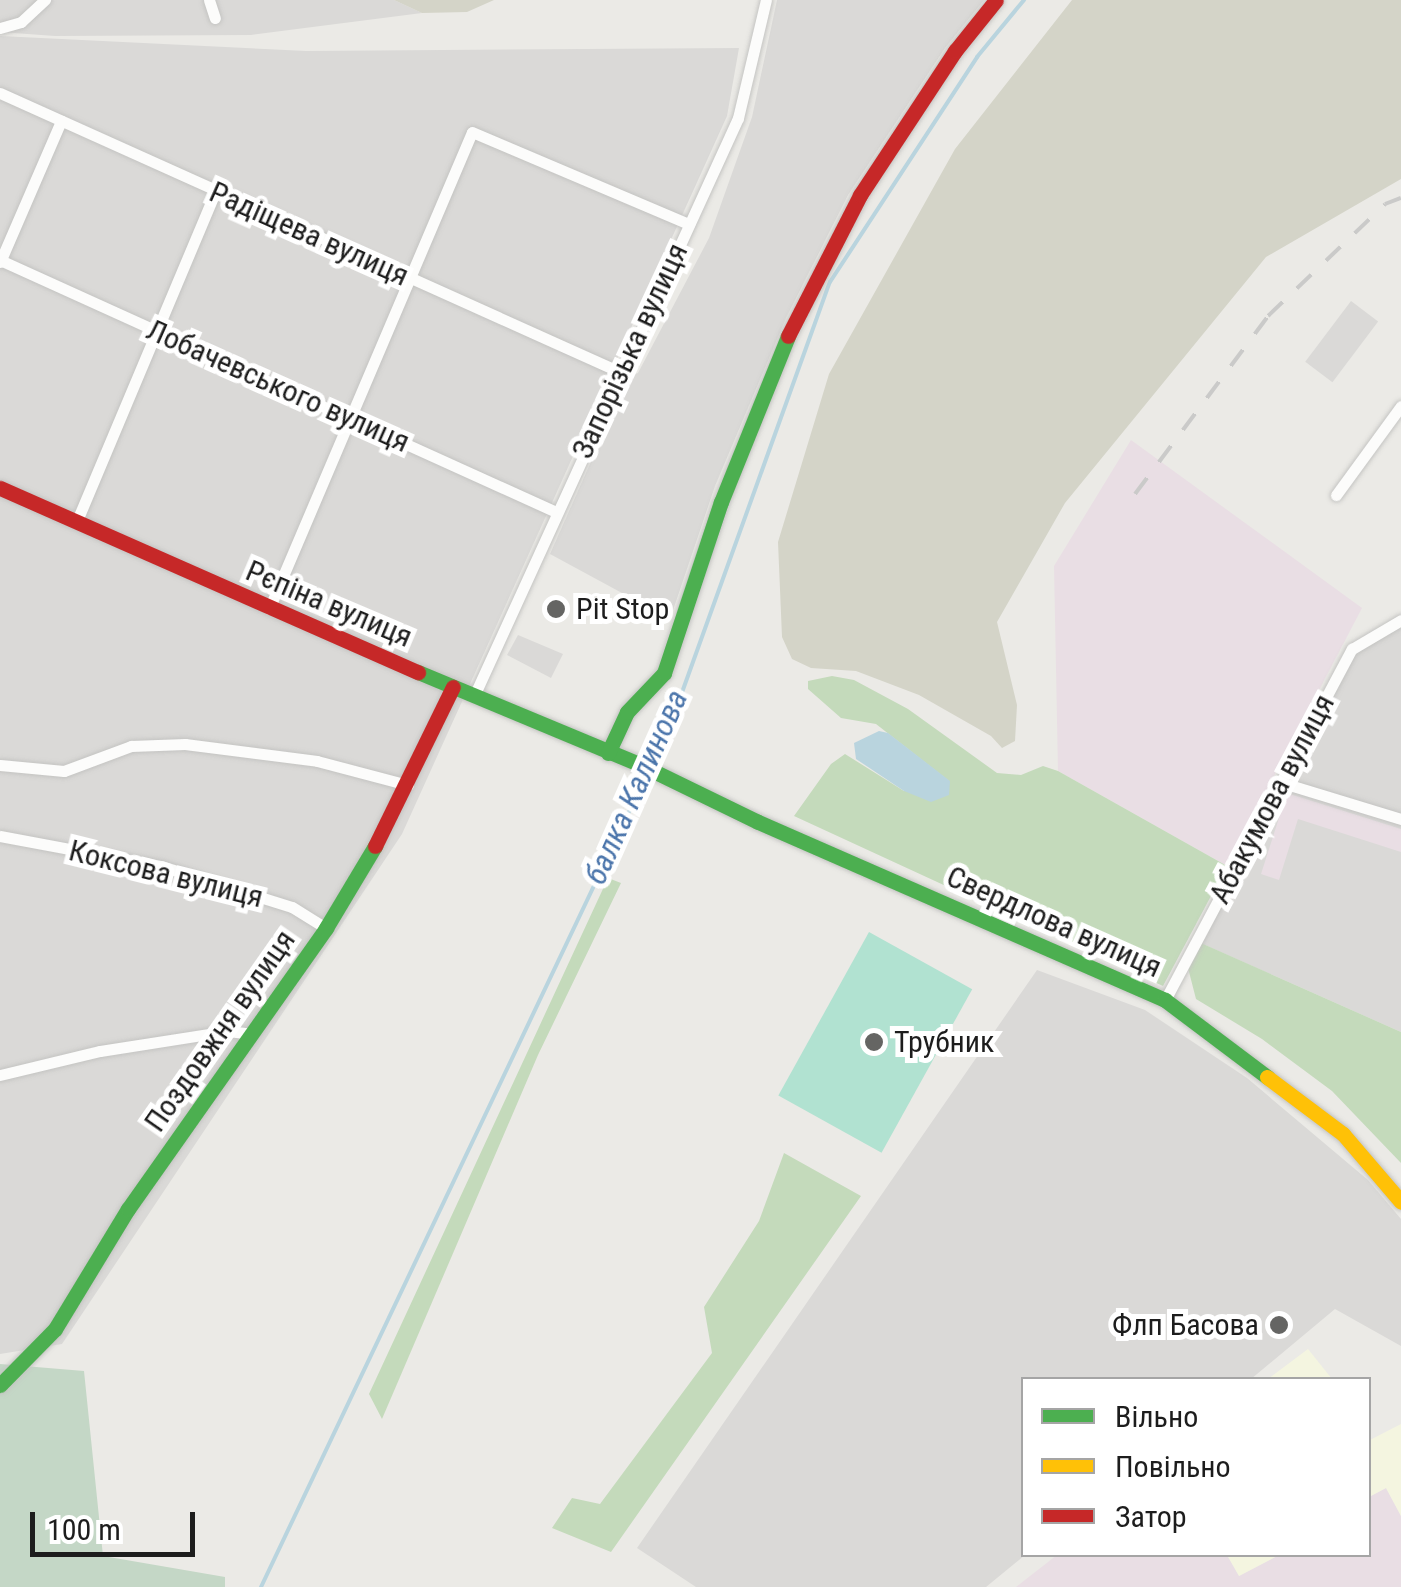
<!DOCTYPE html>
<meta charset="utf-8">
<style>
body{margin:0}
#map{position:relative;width:1401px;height:1587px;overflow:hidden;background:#ebeae6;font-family:"Roboto Condensed",sans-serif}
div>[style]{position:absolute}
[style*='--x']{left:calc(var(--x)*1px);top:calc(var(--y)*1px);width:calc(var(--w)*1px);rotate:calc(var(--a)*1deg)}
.residential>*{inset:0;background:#dad9d7;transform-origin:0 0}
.industrial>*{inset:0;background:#e9dee4}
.education>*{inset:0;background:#f4f5e0}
.construction>*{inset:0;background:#d4d4c8}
.forest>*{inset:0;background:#c4dabb}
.cemetery>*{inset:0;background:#c4d7c6}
.pitch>*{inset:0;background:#b1e2d1;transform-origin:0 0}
.water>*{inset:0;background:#b9d4de}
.stream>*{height:4px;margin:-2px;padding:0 2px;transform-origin:2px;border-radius:2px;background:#b9d4de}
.roads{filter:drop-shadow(0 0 2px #c4c4c2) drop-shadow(0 0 2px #c4c4c2)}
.street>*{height:11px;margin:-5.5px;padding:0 5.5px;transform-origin:5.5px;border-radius:5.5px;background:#fcfcfb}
.fast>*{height:15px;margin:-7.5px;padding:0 7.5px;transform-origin:7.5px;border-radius:7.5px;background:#4caf50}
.slow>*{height:15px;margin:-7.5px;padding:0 7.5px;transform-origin:7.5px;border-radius:7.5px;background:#ffc107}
.jam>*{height:15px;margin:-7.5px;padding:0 7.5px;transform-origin:7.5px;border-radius:7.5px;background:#c62828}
.rail>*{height:4px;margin-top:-2px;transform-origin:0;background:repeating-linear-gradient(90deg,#cacac9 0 20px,transparent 0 40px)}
.dots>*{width:28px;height:28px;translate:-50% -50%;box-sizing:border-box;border:5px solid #fff;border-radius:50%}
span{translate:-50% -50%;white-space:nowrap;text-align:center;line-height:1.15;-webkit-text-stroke:10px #fff;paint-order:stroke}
.street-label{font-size:30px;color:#1d1d1d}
.poi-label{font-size:30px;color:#1d1d1d}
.left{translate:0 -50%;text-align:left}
.right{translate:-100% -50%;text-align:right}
.water-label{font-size:32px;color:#4b75ab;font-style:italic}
.legend{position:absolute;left:1021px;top:1377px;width:350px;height:180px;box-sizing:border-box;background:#fff;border:2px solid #a5a5a5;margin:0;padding:12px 18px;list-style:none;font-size:30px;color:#1d1d1d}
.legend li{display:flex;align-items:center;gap:20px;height:50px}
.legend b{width:50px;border:2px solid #a5a5a5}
.scale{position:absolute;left:30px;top:1512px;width:165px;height:45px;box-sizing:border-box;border:5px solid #1d1d1d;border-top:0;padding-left:12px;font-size:30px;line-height:35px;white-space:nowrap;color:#1d1d1d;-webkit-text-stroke:8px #fff;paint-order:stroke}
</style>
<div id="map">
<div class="residential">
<i style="clip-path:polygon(0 0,394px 0,422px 13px,251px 35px,55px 36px,0 32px)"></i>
<i style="clip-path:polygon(777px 0,984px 0,945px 48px,848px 195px,786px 318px,715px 486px,670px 619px,550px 554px,629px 376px,638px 373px,709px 238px,752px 117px)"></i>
<i style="clip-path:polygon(0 36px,306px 51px,739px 48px,727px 116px,402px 834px,62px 1344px,0 1354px)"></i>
<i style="left:1351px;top:301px;width:34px;height:76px;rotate:37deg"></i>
<i style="clip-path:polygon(1401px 620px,1401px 1032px,1196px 941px,1352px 649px)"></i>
<i style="clip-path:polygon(518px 635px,563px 654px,551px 678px,507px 655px)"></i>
<i style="clip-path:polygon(1037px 970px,1145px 1010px,1247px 1078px,1368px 1180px,1401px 1219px,1401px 1346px,1335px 1309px,1251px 1379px,1024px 1380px,1025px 1555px,986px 1587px,696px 1587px,637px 1548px)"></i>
</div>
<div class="industrial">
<i style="clip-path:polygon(1131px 440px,1362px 608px,1227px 866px,1058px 771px,1054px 566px)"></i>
<i style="clip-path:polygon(1287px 793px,1401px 829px,1401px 852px,1298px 819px,1279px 880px,1261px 874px)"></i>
<i style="clip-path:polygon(1386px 1488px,1401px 1516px,1401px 1587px,1016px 1587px,1057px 1555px,1227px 1555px,1239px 1576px,1279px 1555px,1368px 1554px,1369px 1497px)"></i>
</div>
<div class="education">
<i style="clip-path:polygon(1308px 1349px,1332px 1379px,1268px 1379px)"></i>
<i style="clip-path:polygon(1401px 1424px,1401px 1516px,1386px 1488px,1369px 1497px,1368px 1441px)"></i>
<i style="clip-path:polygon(1227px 1555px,1279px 1555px,1239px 1576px)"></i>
</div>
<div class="construction">
<i style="clip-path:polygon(394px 0,494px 0,467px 12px,422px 13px)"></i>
<i style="clip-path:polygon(1072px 0,1401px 0,1401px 179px,1266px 257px,1065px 503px,997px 622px,1017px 705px,1015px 741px,1002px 748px,991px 736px,919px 695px,856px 671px,811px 668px,792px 659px,782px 637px,778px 542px,829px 374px,955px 149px)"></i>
</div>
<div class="forest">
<i style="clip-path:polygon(832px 676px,854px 680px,908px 709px,997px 773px,1021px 775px,1043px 766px,1058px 771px,1227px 866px,1163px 986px,794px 816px,831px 764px,845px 754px,904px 791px,949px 781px,876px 724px,841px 718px,808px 689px,808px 681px)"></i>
<i style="clip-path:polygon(608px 878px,621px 883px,538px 1055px,382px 1419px,369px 1394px)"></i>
<i style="clip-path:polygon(1201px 943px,1401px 1032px,1401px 1163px,1332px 1091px,1262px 1039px,1196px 999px,1188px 968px)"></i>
<i style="clip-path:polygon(784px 1153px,861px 1196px,611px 1552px,552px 1528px,572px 1498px,600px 1504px,712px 1353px,704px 1307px,759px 1221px)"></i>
</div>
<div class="cemetery">
<i style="clip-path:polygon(0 1364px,84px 1371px,103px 1556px,225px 1577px,225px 1587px,0 1587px)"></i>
</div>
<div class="pitch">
<i style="left:869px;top:932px;width:118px;height:187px;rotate:29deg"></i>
</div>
<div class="water">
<i style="clip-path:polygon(879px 731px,888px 733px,950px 781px,949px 795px,931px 802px,904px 791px,856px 759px,854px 743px)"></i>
</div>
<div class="stream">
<i style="--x:651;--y:765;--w:73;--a:-66.6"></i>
<i style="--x:680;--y:698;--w:442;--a:-70.2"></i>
<i style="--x:830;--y:282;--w:269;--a:-56.8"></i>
<i style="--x:977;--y:57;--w:74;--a:-50.5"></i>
<i style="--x:261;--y:1587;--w:900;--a:-64.6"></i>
</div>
<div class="roads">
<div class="street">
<i style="--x:209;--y:0;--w:19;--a:72"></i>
<i style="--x:0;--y:28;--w:22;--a:-16"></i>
<i style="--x:21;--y:22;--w:33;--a:-43"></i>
<i style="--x:0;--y:93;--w:680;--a:24.23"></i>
<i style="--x:0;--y:260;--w:610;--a:24.38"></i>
<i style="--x:0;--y:262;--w:154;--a:-66.6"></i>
<i style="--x:1336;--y:495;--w:110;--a:-53.9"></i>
<i style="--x:76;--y:523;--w:359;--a:-67.2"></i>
<i style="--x:269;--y:609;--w:518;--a:-66.95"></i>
<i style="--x:472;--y:132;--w:236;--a:23"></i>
<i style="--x:474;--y:696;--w:635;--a:-65.45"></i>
<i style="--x:738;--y:118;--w:121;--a:-76.7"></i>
<i style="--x:0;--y:765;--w:64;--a:5.4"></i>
<i style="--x:64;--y:771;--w:72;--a:-20.5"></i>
<i style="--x:131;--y:746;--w:54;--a:-2.1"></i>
<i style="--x:185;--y:744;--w:133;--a:7.3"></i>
<i style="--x:317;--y:761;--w:94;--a:14.8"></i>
<i style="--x:1280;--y:782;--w:127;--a:17"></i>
<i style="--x:0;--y:836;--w:164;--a:10.6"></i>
<i style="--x:161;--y:866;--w:137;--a:17.4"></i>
<i style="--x:292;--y:907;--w:40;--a:32"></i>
<i style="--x:1165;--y:1000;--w:398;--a:-62"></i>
<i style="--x:1352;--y:649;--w:57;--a:-30.6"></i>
<i style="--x:0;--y:1075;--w:103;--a:-13.5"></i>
<i style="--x:100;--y:1051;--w:130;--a:-8.9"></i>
<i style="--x:228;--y:1031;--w:23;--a:7"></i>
</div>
<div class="fast">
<i style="--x:418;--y:672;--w:239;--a:22.6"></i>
<i style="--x:639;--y:764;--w:132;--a:26"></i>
<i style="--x:758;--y:822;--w:444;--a:23.6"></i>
<i style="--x:1165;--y:1000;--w:128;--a:37"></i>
<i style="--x:608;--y:753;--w:45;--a:-65.1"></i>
<i style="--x:627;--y:712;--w:54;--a:-46.5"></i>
<i style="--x:664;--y:673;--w:180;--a:-71.6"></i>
<i style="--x:721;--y:502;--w:179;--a:-68"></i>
<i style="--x:0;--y:1385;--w:78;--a:-45.5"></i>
<i style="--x:55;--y:1329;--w:140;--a:-58.7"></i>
<i style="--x:128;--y:1209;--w:344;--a:-54.8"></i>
<i style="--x:326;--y:928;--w:96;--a:-59.1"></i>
</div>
<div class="slow">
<i style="--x:1267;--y:1077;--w:95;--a:36.9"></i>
<i style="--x:1343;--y:1134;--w:89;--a:49.5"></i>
</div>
<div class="jam">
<i style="--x:788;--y:336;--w:158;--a:-62.9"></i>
<i style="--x:860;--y:195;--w:173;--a:-56.6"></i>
<i style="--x:955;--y:51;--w:65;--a:-51.2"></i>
<i style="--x:0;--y:488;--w:457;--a:23.8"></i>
<i style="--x:375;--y:846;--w:177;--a:-63.9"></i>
</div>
</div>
<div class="rail">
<i style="--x:1135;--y:494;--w:222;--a:-53.2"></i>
<i style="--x:1268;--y:316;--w:162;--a:-43.7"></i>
<i style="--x:1385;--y:204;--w:17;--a:-21"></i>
</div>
<div class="dots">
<i style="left:556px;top:609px;background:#656563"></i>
<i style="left:874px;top:1042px;background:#656563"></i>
<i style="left:1279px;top:1325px;background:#656563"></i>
</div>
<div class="street-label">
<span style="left:309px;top:234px;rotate:24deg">Радіщева вулиця</span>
<span style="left:630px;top:351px;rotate:-65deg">Запорізька вулиця</span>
<span style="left:278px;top:386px;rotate:24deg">Лобачевського вулиця</span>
<span style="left:329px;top:604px;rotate:23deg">Рєпіна вулиця</span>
<span style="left:1272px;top:799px;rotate:-62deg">Абакумова вулиця</span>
<span style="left:166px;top:874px;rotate:14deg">Коксова вулиця</span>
<span style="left:1054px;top:922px;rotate:24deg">Свердлова вулиця</span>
<span style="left:220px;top:1031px;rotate:-55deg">Поздовжня вулиця</span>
</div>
<div class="poi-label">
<span class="left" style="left:576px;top:609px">Pit Stop</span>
<span class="left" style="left:894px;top:1042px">Трубник</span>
<span class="right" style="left:1259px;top:1325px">Флп Басова</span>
</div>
<div class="water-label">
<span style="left:636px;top:787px;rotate:-66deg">балка Калинова</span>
</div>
<ul class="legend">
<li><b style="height:12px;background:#4caf50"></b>Вільно</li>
<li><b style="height:12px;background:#ffc107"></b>Повільно</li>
<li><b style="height:12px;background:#c62828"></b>Затор</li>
</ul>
<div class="scale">100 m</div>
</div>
